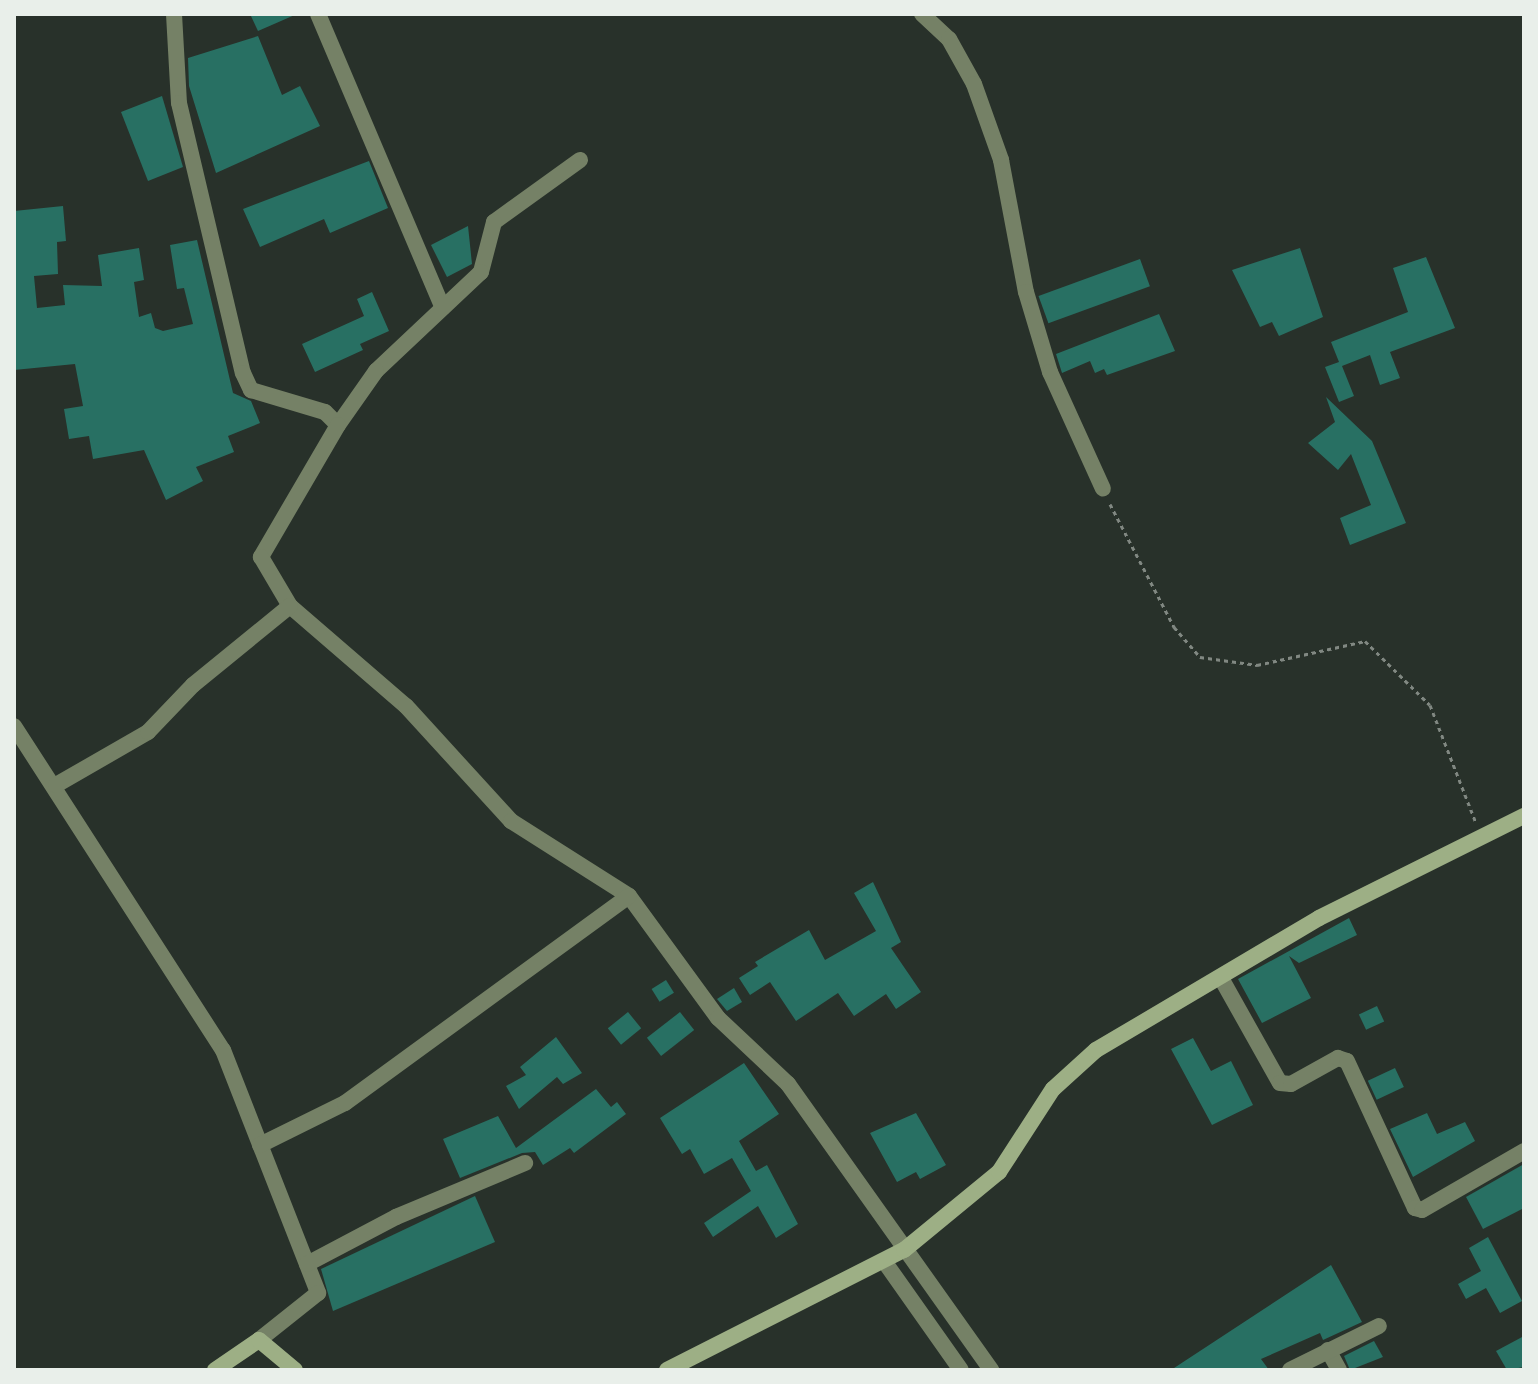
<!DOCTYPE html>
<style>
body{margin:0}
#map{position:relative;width:1538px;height:1384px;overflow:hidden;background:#28312a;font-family:"Zilla Slab",serif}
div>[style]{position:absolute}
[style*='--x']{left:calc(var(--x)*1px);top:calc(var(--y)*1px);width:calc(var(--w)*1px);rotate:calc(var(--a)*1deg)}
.building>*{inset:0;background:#287063;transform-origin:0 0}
.path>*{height:3px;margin-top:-1.5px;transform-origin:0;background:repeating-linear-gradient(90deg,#818882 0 4px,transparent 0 8px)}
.street>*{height:16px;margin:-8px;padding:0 8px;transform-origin:8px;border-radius:8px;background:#758166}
.secondary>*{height:16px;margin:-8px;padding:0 8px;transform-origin:8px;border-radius:8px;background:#9daf85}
span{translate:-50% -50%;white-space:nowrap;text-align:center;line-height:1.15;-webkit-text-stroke:8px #28312a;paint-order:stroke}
.frame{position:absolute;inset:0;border:16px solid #e9efea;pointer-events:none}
</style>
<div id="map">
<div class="building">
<i style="clip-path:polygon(250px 14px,297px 14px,258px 31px)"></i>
<i style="clip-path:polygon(258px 36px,282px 95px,300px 86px,320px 126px,216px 173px,189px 86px,188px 58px)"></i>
<i style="clip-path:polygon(162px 96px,183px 167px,148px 181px,121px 112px)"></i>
<i style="clip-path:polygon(369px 161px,388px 208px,330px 233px,324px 219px,260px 247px,243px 209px)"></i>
<i style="clip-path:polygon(63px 206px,66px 241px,57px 242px,58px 274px,34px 276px,37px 308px,65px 305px,63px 285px,102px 286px,98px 255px,139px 248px,144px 280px,134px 282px,139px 317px,151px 313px,155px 328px,163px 331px,193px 324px,184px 288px,177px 289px,170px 245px,197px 240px,233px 393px,251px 401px,260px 423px,228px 436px,234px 452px,196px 467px,203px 481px,166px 500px,144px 450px,93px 459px,89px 436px,69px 439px,64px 409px,83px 406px,75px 364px,14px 370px,14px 211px)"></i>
<i style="clip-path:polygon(468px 226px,472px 264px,447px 277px,431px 245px)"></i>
<i style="clip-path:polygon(1300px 248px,1323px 317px,1279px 336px,1272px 322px,1260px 327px,1232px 270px)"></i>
<i style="clip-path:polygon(1426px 257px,1455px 328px,1390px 352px,1400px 378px,1380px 385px,1370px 355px,1342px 366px,1354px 396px,1339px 402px,1325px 367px,1339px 362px,1331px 342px,1408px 312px,1393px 268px)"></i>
<i style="left:1140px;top:259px;width:29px;height:108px;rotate:70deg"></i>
<i style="clip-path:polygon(372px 292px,389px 331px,360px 344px,363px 350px,315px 372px,302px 344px,364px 316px,357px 299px)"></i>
<i style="clip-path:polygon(1159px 314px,1175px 351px,1107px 375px,1104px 369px,1095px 373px,1090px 361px,1062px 373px,1056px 354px)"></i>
<i style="clip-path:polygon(1326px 397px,1372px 441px,1406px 523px,1350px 545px,1340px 518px,1371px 505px,1351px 454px,1338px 470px,1308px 443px,1335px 422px)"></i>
<i style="clip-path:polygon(873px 882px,901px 942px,891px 948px,921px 992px,896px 1009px,886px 994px,854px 1016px,838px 993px,796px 1021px,770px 982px,750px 995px,739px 978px,758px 966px,755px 962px,809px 930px,825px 960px,876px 931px,854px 893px)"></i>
<i style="clip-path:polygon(1349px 918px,1357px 935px,1299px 963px,1289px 956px,1311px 998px,1262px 1023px,1238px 979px)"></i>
<i style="left:666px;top:980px;width:15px;height:17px;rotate:58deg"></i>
<i style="clip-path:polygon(734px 988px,742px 1002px,727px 1011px,717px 999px)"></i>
<i style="left:1377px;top:1006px;width:17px;height:20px;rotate:65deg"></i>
<i style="left:628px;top:1012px;width:21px;height:26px;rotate:51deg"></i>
<i style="left:680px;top:1012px;width:23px;height:42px;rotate:52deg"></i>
<i style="clip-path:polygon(556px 1037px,582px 1073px,563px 1084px,557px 1077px,519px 1109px,506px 1086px,526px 1075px,520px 1067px)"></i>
<i style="clip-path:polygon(1193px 1038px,1211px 1071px,1231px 1061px,1253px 1105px,1212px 1125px,1171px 1049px)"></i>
<i style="clip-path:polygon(744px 1063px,779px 1114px,739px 1141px,756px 1171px,767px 1165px,798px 1224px,776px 1238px,758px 1206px,713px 1237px,704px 1223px,751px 1191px,732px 1158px,704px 1174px,690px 1149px,682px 1154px,660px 1118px)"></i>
<i style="left:1395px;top:1068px;width:21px;height:30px;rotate:65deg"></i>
<i style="clip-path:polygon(596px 1089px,611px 1107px,617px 1102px,626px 1114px,574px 1153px,570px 1148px,543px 1165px,535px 1152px,522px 1153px,460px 1178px,443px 1139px,498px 1116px,516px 1148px)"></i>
<i style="clip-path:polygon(916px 1113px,946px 1165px,920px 1179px,916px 1172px,897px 1182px,870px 1133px)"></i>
<i style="clip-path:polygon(1427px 1113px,1437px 1134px,1465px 1122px,1475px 1141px,1413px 1177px,1390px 1129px)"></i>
<i style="clip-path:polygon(1524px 1164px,1524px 1208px,1483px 1229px,1466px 1197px)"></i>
<i style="clip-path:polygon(475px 1196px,495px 1242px,333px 1311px,321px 1269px)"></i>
<i style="clip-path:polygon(1488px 1237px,1522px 1301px,1500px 1313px,1486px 1288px,1466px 1299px,1458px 1284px,1481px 1271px,1469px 1248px)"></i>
<i style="clip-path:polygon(1331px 1265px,1362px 1322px,1323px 1340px,1320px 1333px,1261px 1359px,1269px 1370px,1171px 1370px)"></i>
<i style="clip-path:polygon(1524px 1336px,1524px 1367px,1507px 1370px,1496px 1351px)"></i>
<i style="clip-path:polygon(1374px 1341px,1383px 1357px,1350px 1370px,1344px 1356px)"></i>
</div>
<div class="path">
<i style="--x:1110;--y:504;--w:139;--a:62.5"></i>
<i style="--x:1174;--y:627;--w:40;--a:49"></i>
<i style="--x:1200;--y:657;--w:58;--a:8"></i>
<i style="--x:1257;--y:665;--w:111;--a:-12.5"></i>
<i style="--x:1365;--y:641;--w:91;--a:44.6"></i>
<i style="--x:1430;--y:705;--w:127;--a:68.7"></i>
</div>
<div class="street">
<i style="--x:174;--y:14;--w:89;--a:86.8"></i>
<i style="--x:179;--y:103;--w:277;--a:76.7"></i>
<i style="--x:243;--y:373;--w:19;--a:65"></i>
<i style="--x:251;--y:390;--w:77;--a:16.6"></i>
<i style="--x:325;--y:412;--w:18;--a:45"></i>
<i style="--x:318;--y:14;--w:319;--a:67"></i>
<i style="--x:922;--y:14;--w:37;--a:43"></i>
<i style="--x:949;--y:39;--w:51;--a:60.9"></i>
<i style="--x:974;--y:84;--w:81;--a:70.4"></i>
<i style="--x:1001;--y:160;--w:134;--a:79.3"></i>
<i style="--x:1026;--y:292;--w:84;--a:73.3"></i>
<i style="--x:1050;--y:372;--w:128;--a:65.6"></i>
<i style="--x:580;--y:160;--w:106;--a:144.2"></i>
<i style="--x:494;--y:222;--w:52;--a:104.6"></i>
<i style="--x:481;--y:272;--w:144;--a:136.7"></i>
<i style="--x:376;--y:371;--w:66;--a:125.1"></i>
<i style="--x:338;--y:425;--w:153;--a:120.3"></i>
<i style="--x:261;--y:557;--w:57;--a:59.4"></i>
<i style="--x:290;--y:606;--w:153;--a:40.8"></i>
<i style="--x:406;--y:706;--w:156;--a:47.6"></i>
<i style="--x:511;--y:821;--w:140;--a:32.4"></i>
<i style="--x:629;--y:896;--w:151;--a:53.9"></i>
<i style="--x:718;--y:1018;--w:96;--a:43.3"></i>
<i style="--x:788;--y:1084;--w:351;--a:54.6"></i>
<i style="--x:14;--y:726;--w:386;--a:57.2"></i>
<i style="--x:223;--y:1050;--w:261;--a:68.6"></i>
<i style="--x:318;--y:1293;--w:75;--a:141.5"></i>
<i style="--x:56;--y:785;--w:106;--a:-29.9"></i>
<i style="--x:148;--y:732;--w:65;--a:-46.2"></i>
<i style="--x:193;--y:685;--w:125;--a:-39.2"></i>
<i style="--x:1221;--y:978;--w:120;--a:60.7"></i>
<i style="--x:1280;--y:1083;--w:11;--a:5"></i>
<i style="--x:1291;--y:1084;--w:54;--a:-29"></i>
<i style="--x:1338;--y:1058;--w:9;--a:18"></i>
<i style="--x:1347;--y:1061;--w:162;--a:65.2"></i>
<i style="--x:1415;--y:1208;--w:7;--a:16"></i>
<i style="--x:1422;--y:1210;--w:118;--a:-30"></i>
<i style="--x:260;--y:1145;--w:95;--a:-26.3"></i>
<i style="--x:345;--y:1103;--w:351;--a:-36.1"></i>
<i style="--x:884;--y:1261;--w:133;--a:54.8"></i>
<i style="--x:307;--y:1264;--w:101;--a:-27.8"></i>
<i style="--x:396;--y:1217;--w:140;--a:-22.7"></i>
<i style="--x:1328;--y:1350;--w:23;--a:61"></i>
<i style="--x:1290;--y:1370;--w:99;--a:-26.3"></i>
</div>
<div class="secondary">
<i style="--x:215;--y:1370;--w:53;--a:-34.3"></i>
<i style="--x:259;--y:1340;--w:47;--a:39.8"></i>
<i style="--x:667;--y:1370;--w:266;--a:-26.9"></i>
<i style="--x:904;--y:1250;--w:123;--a:-39.4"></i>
<i style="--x:999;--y:1172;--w:99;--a:-57"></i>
<i style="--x:1053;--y:1089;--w:58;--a:-42.2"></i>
<i style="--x:1096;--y:1050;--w:259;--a:-30.6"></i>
<i style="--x:1319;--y:918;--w:229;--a:-26.5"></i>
</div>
<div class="frame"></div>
</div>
